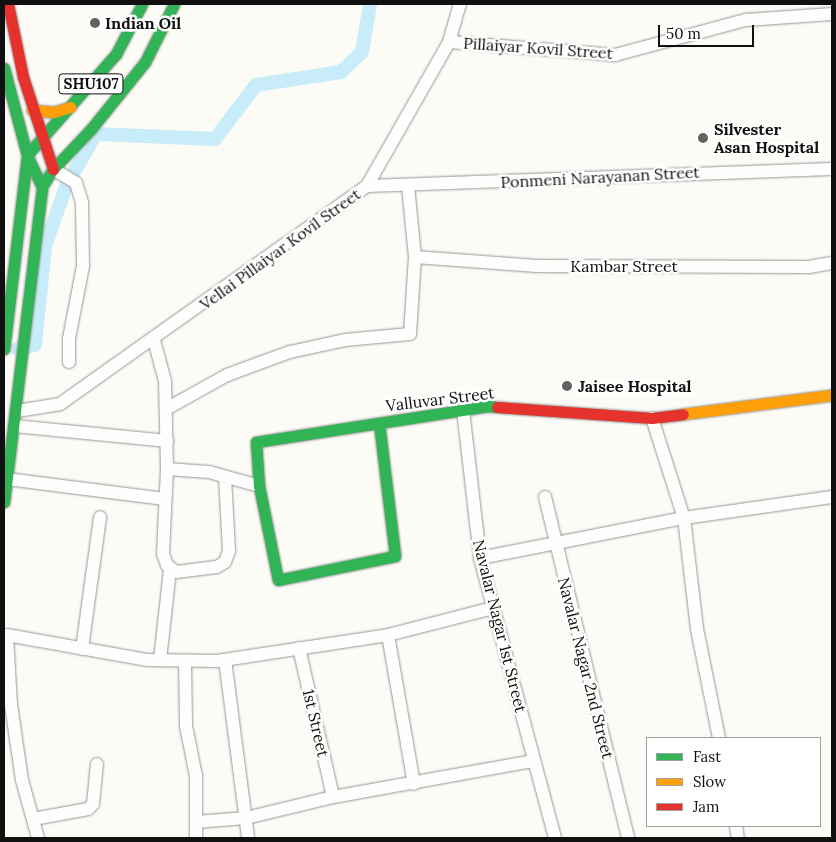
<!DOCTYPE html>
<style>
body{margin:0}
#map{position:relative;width:836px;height:842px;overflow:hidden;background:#fcfbf6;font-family:Lora,serif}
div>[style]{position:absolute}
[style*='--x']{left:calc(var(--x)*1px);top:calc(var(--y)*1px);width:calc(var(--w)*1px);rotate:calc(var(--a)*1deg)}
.canal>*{height:14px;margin:-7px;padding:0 7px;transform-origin:7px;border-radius:7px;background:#c9ecfa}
.roads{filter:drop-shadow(0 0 1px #969694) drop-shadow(0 0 1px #969694)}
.street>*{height:12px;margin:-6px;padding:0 6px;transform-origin:6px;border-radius:6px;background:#fffefe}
.fast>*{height:11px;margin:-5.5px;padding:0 5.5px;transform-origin:5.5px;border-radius:5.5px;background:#30b455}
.slow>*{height:11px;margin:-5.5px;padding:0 5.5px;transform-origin:5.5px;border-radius:5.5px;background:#ff9f0a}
.jam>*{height:11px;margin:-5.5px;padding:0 5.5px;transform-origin:5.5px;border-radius:5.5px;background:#e5322d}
.dots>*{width:14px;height:14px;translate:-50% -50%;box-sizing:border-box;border:2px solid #fff;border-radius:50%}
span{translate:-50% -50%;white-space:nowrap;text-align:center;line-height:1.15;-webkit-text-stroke:5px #fff;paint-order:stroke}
.shield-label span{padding:1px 4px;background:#fff;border:1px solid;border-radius:4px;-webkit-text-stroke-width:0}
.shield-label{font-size:15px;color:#101010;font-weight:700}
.poi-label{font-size:16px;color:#101010;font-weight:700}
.left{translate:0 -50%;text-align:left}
.street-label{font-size:16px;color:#101010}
.frame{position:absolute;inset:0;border:5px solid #101010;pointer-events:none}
.legend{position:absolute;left:646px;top:737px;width:175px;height:90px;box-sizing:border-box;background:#fff;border:1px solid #9f9f9f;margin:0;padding:6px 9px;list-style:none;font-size:15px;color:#101010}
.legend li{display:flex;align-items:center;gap:10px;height:25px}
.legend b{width:25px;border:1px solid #9f9f9f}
.scale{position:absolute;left:658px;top:25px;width:96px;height:22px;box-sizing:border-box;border:2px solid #101010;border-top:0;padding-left:6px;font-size:15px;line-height:18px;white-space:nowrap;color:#101010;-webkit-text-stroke:4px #fff;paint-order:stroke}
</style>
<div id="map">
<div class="canal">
<i style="--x:17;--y:349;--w:18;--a:-13"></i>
<i style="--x:35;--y:345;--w:100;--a:-84.2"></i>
<i style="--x:45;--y:246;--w:66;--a:-70.5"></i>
<i style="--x:67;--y:184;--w:58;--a:-59.9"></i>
<i style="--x:96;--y:134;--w:119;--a:2.4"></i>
<i style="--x:215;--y:139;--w:68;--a:-52.8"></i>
<i style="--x:256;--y:85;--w:86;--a:-8.7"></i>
<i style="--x:341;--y:72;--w:29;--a:-44"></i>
<i style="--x:362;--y:52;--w:49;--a:-80.5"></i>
</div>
<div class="roads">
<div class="street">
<i style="--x:449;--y:42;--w:167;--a:4.5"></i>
<i style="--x:615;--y:55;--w:136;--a:-15"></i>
<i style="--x:746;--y:20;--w:86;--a:-4"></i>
<i style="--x:53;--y:169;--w:27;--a:31"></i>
<i style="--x:76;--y:183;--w:21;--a:73"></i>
<i style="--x:82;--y:203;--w:63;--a:89.1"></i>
<i style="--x:83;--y:266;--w:74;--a:100.9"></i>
<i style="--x:69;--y:339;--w:23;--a:90"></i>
<i style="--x:367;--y:186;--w:465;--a:-2.1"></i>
<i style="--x:415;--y:257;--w:122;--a:4.2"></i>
<i style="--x:537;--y:266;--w:272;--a:0.2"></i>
<i style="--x:809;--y:267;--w:23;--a:-10"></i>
<i style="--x:154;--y:340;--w:42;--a:75"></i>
<i style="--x:165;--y:381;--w:88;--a:88.7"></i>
<i style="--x:167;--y:469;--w:42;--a:4.1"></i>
<i style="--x:209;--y:472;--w:52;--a:15.6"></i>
<i style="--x:166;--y:409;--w:70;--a:-29.1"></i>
<i style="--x:227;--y:375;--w:67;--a:-20.1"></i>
<i style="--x:290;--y:352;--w:56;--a:-12.3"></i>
<i style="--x:345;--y:340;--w:65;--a:-5.3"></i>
<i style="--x:410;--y:334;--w:77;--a:-86.3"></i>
<i style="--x:415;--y:257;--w:71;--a:-95.6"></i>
<i style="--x:463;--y:410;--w:149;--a:83.4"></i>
<i style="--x:480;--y:558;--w:290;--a:75"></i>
<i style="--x:17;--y:411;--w:44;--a:-9.2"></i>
<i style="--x:60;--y:404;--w:377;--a:-35.4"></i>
<i style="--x:367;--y:186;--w:166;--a:-60.3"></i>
<i style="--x:449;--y:42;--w:40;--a:-74"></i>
<i style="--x:652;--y:418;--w:105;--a:72.3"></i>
<i style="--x:684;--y:518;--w:112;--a:83.3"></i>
<i style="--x:697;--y:629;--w:111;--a:78.6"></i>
<i style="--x:15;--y:426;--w:153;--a:5.6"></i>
<i style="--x:167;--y:469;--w:85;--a:92.7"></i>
<i style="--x:163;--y:554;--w:12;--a:70"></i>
<i style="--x:167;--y:565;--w:11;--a:38"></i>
<i style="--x:176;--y:572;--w:41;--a:-7"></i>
<i style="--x:217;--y:567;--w:9;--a:-32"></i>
<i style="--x:225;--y:562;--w:12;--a:-70"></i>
<i style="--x:229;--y:551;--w:74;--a:-93.1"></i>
<i style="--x:7;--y:479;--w:159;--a:7.2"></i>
<i style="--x:545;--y:497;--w:351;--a:76.3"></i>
<i style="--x:480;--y:558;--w:208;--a:-11.1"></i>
<i style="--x:684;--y:518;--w:149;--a:-8.1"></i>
<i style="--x:388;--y:635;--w:108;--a:-14.4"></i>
<i style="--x:299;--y:648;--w:153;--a:77.1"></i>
<i style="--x:82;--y:649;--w:133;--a:-82.2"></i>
<i style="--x:160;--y:660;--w:91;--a:-83.7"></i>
<i style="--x:225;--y:660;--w:179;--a:82.6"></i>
<i style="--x:185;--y:661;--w:65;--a:89.1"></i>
<i style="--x:186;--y:726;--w:51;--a:78.7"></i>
<i style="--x:196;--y:776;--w:62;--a:90"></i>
<i style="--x:33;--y:819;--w:56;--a:-10.3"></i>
<i style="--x:88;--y:809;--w:7;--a:-45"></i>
<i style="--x:93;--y:804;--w:40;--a:-84.3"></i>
<i style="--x:196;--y:822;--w:50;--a:-4.6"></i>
<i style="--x:246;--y:818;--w:89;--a:-13.6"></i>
<i style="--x:333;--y:797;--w:204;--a:-10.2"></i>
<i style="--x:736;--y:826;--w:12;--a:81"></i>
<i style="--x:38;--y:838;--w:60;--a:-105.4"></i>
<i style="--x:22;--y:780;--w:76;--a:-98.3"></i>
<i style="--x:11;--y:705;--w:70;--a:-93.3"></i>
<i style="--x:7;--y:635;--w:143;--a:10.1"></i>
<i style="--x:148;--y:660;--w:69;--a:0.8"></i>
<i style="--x:217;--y:661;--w:173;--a:-8.6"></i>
<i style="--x:388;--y:635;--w:151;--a:80.1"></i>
</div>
<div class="fast">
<i style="--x:4;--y:68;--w:90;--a:75.2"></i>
<i style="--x:27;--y:155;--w:35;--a:65"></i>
<i style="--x:4;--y:349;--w:195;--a:-83.2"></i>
<i style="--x:27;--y:155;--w:135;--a:-48.6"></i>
<i style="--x:116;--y:54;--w:56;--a:-62.5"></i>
<i style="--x:379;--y:423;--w:134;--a:83.1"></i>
<i style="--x:395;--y:556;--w:119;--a:168.4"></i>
<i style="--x:278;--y:580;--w:96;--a:-101.4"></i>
<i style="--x:259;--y:486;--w:44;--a:-93.9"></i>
<i style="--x:256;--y:442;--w:235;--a:-8.8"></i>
<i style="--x:488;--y:406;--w:9;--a:6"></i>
<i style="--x:4;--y:502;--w:317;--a:-83.1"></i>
<i style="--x:42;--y:187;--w:21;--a:-59"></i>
<i style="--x:53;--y:169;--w:55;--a:-46.5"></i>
<i style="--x:91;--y:129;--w:86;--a:-51.1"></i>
<i style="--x:145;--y:62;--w:65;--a:-63.4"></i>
</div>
<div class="slow">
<i style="--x:32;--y:110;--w:22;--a:5"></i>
<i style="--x:54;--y:112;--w:17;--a:-17"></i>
<i style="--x:683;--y:414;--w:150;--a:-7.3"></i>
</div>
<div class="jam">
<i style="--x:8;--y:4;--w:75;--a:78.4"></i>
<i style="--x:23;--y:77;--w:97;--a:71.9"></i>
<i style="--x:497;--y:407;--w:155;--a:4.1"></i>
<i style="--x:652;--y:418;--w:31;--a:-7"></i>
</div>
</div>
<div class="dots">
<i style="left:95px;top:23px;background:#636260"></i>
<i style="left:703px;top:138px;background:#636260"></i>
<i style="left:567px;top:386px;background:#636260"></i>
</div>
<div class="shield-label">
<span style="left:91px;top:84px">SHU107</span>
</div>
<div class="poi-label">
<span class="left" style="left:105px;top:23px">Indian Oil</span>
<span class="left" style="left:714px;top:138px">Silvester<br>Asan Hospital</span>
<span class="left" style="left:578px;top:386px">Jaisee Hospital</span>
</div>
<div class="street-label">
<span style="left:538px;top:48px;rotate:4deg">Pillaiyar Kovil Street</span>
<span style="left:600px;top:177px;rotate:-3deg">Ponmeni Narayanan Street</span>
<span style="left:280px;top:249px;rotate:-36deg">Vellai Pillaiyar Kovil Street</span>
<span style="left:624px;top:266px">Kambar Street</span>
<span style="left:440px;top:399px;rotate:-7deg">Valluvar Street</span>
<span style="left:500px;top:626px;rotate:76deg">Navalar Nagar 1st Street</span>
<span style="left:586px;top:668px;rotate:76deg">Navalar Nagar 2nd Street</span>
<span style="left:316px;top:723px;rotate:77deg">1st Street</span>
</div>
<div class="frame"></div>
<ul class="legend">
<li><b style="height:6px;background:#30b455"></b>Fast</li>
<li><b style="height:6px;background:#ff9f0a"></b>Slow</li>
<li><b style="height:6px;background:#e5322d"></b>Jam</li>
</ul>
<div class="scale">50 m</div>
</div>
